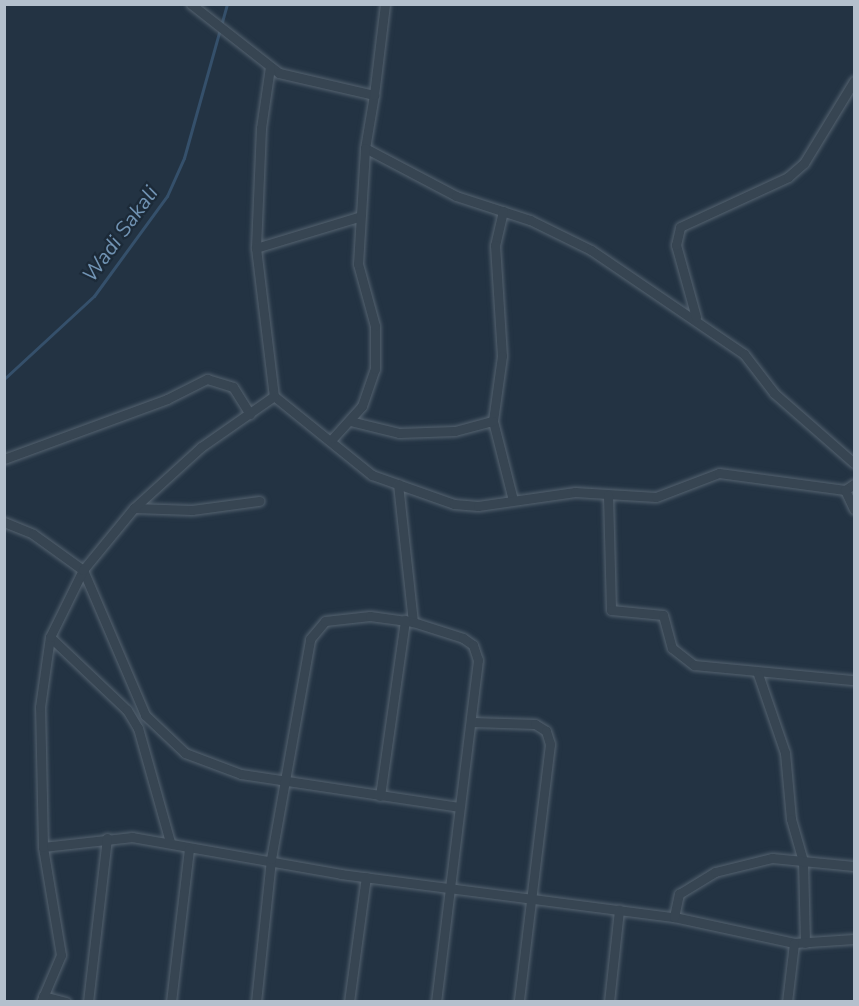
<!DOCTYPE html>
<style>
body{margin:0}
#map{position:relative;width:859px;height:1006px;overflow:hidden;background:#233343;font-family:"Nunito Sans",sans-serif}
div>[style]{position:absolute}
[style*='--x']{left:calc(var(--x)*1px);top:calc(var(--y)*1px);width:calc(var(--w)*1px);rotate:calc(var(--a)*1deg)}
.stream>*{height:3px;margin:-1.5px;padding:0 1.5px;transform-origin:1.5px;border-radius:1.5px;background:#35506b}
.roads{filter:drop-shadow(0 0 2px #556370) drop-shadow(0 0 2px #556370)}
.minor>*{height:9px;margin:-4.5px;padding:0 4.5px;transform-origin:4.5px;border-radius:4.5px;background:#374552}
span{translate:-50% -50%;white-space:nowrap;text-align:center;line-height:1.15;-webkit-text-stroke:4.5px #1c2a38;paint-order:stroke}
.water-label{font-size:21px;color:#7193b3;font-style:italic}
.frame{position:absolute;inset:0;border:6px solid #b4c0cd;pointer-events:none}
</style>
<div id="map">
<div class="stream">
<i style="--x:4;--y:379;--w:122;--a:-42.7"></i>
<i style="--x:94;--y:296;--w:124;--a:-53.9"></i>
<i style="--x:167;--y:196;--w:42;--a:-65.9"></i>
<i style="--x:184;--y:158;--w:160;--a:-74.4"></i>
</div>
<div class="roads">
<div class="minor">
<i style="--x:191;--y:4;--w:112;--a:38.1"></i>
<i style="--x:279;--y:73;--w:98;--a:13"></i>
<i style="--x:374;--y:95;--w:54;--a:99.6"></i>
<i style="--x:365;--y:148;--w:103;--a:27.8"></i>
<i style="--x:456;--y:196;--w:78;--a:18"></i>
<i style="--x:530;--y:220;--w:68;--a:26.2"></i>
<i style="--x:591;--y:250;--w:185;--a:34.2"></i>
<i style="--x:744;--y:354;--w:49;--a:52.4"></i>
<i style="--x:774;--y:393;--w:106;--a:41.2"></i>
<i style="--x:270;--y:67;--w:62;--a:98.4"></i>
<i style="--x:261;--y:128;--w:120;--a:92.4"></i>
<i style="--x:256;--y:248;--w:149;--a:83.1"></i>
<i style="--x:374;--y:95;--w:92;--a:-83.1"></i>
<i style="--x:503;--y:211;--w:35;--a:103"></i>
<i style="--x:495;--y:245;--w:111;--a:86.4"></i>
<i style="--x:502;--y:356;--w:66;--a:97.9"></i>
<i style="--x:493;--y:421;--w:81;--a:75.8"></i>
<i style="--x:256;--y:248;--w:107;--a:-16.9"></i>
<i style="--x:696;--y:317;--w:75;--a:-105.5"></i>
<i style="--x:676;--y:245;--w:18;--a:-77"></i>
<i style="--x:680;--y:227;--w:119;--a:-24.8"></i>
<i style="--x:788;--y:177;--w:21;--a:-41"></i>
<i style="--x:804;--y:163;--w:96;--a:-58.6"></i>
<i style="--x:274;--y:396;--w:126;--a:38.9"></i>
<i style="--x:372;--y:475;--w:87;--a:19.5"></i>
<i style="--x:454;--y:504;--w:24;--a:5"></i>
<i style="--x:478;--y:506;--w:98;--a:-8.2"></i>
<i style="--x:575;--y:492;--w:81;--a:3.5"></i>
<i style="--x:656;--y:497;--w:67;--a:-20.9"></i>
<i style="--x:719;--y:473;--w:127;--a:7.7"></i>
<i style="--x:350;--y:421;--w:50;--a:13.8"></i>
<i style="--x:399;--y:433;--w:56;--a:-2"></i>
<i style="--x:455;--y:431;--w:39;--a:-15"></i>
<i style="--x:333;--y:438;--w:43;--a:-47.8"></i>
<i style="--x:362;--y:406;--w:39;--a:-71"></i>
<i style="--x:375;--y:369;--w:43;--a:-90"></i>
<i style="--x:375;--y:326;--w:64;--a:-105.3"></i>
<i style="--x:358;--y:264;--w:116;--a:-86.5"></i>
<i style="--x:4;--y:459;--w:174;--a:-20.2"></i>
<i style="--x:167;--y:399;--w:45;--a:-26.6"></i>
<i style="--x:207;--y:379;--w:27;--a:17"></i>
<i style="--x:233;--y:387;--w:32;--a:58"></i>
<i style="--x:398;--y:484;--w:139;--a:83.8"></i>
<i style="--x:854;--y:484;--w:11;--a:146"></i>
<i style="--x:845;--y:490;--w:21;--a:65"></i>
<i style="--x:608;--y:495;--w:115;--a:88.5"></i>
<i style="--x:611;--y:610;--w:52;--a:5.5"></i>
<i style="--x:663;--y:615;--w:34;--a:75"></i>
<i style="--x:672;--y:648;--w:28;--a:38"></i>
<i style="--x:694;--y:665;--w:161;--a:5.4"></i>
<i style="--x:134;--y:508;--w:58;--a:2"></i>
<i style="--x:192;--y:510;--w:68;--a:-7.7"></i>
<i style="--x:4;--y:522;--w:31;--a:22"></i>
<i style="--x:33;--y:534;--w:62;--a:35.8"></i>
<i style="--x:83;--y:570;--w:158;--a:66.8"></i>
<i style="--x:145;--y:715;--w:55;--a:43.5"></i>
<i style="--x:185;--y:753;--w:60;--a:20.6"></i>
<i style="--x:241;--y:774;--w:220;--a:8.6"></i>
<i style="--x:50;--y:637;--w:106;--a:43.5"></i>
<i style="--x:127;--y:710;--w:21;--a:59"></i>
<i style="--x:138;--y:728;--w:118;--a:74.3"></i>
<i style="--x:758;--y:674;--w:83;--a:71.1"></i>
<i style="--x:785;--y:753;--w:66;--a:84.8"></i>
<i style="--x:791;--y:819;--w:44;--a:74.1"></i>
<i style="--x:803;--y:861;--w:82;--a:88.6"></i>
<i style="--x:472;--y:722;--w:63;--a:1.8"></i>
<i style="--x:535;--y:724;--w:13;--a:32"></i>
<i style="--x:546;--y:731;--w:14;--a:73"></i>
<i style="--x:550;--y:744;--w:260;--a:96.9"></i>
<i style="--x:380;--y:796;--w:178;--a:-81.9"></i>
<i style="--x:43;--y:847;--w:90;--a:-6.4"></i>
<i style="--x:132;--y:837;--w:212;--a:10"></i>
<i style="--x:341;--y:874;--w:336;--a:7.4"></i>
<i style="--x:674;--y:917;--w:123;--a:12.2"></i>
<i style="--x:794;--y:943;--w:60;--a:-3.8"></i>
<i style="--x:674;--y:917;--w:24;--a:-78"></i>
<i style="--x:679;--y:894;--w:42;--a:-31.4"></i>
<i style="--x:715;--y:872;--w:59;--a:-13.8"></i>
<i style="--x:772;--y:858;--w:82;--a:5.6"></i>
<i style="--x:43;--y:996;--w:24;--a:15"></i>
<i style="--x:41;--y:1002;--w:51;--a:-66.9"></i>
<i style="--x:61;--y:955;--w:109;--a:-99.5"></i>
<i style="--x:43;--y:847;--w:140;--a:-91.2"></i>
<i style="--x:40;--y:707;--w:71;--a:-81.9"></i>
<i style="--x:50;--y:637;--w:75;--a:-63.8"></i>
<i style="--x:83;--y:570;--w:80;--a:-50.6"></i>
<i style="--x:134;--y:508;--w:91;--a:-42.3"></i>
<i style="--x:201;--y:447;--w:89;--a:-34.9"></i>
<i style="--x:88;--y:1002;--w:165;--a:-83.4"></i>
<i style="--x:171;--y:1002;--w:154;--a:-83.3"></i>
<i style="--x:256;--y:1002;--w:144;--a:-84"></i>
<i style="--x:271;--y:859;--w:223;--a:-79.9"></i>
<i style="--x:310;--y:639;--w:23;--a:-50"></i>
<i style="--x:325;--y:621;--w:45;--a:-6.3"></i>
<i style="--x:370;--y:616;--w:43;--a:7.9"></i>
<i style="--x:413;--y:622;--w:52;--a:17.7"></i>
<i style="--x:463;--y:638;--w:12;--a:35"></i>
<i style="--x:473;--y:645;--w:16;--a:72"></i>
<i style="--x:478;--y:660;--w:345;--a:97"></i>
<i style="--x:349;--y:1002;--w:126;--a:-82.3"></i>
<i style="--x:609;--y:1002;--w:93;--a:-83.8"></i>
<i style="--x:787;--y:1002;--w:59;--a:-83.2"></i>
</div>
</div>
<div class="water-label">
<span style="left:120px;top:234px;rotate:-54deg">Wadi Sakali</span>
</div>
<div class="frame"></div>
</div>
